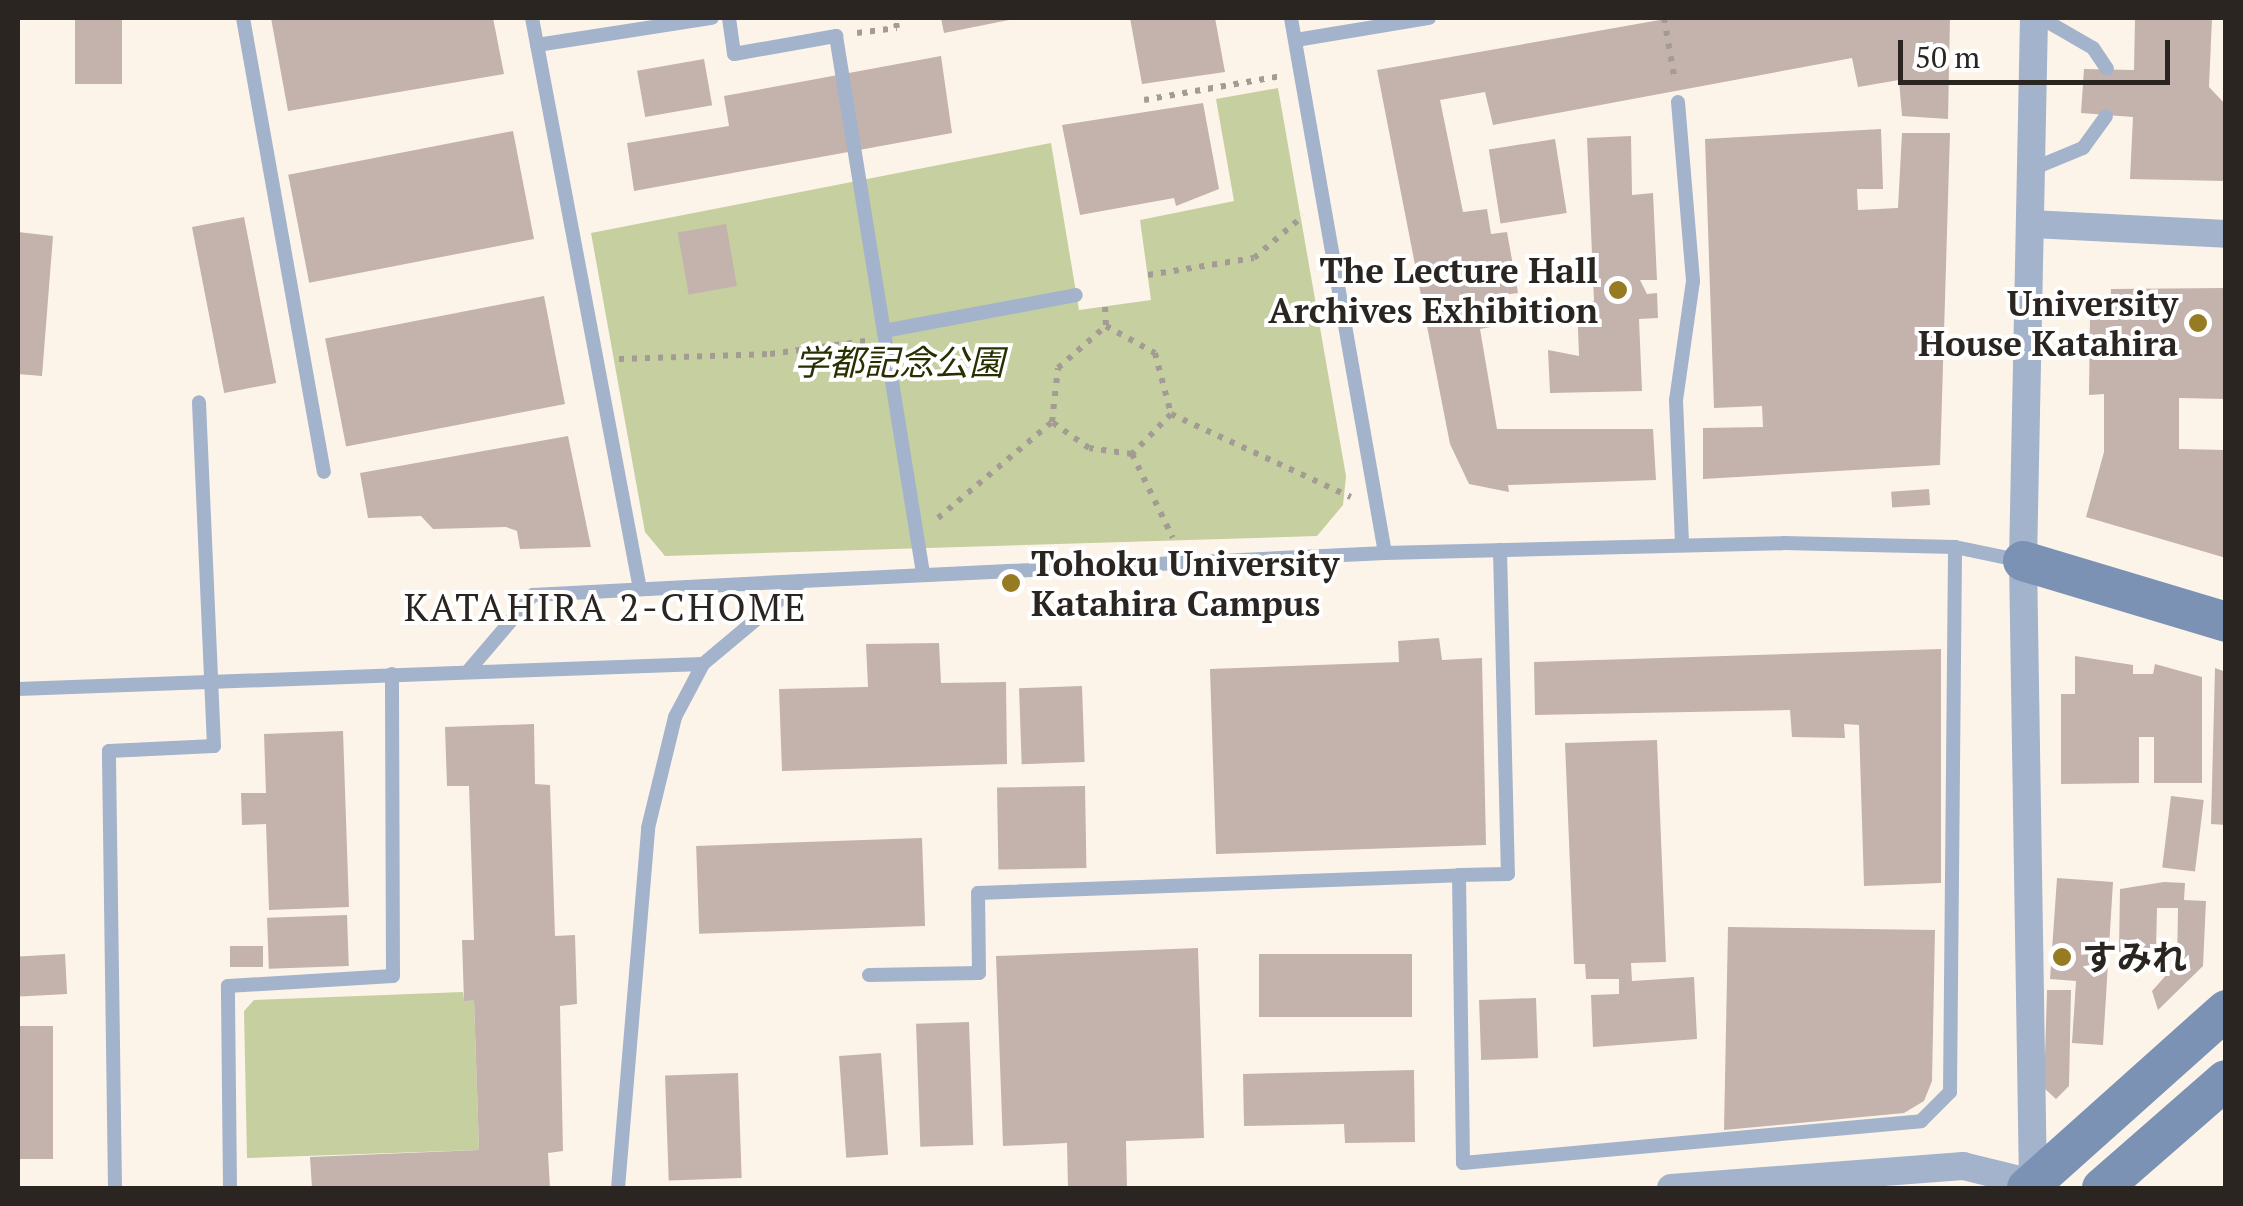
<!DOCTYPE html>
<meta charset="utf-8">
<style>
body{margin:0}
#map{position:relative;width:2243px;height:1206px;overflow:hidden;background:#fdf4e9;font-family:"PT Serif","Noto Sans JP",serif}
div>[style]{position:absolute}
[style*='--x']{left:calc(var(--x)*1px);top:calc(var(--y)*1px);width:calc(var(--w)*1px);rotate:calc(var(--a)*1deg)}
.green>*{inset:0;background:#c5cf9f}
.building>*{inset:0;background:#c4b2ad;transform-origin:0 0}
.path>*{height:6px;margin-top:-3px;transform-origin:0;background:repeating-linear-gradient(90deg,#a49c94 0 5px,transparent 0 13px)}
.lane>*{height:14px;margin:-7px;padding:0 7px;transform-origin:7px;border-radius:7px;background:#a3b3cb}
.street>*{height:28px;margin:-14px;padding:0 14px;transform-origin:14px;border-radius:14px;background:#a3b3cb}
.secondary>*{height:40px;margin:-20px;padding:0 20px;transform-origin:20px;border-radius:20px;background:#7b92b5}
.dots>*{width:28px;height:28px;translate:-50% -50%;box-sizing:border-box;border:5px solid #fff;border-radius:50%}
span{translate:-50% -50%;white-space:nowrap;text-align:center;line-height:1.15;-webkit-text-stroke:8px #fff;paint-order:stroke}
.poi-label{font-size:35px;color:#2a2520;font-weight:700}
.right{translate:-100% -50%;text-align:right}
.left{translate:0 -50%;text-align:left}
.park-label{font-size:35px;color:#282f00;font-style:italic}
.neighbourhood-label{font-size:38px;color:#2a2520;letter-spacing:2.5px}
.frame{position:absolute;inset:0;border:20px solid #2a2520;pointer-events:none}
.scale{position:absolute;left:1898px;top:40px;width:272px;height:45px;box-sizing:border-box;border:5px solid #2a2520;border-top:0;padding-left:12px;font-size:30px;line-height:35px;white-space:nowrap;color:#2a2520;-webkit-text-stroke:8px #fff;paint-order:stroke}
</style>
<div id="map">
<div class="green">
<i style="clip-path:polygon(1278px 88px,1346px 476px,1343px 505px,1317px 536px,665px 556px,645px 532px,591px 233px,1051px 143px,1079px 310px,1151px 300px,1140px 220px,1234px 201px,1216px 99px)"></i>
<i style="clip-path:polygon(463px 992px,464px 1000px,474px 1000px,479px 1150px,247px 1158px,244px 1011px,254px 1000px)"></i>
</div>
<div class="building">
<i style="left:75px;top:18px;width:47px;height:66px"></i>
<i style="clip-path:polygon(271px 18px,493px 18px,504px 74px,288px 111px)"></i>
<i style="clip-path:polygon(941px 18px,1014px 18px,1014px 19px,944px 33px)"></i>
<i style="clip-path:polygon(1130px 18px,1215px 18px,1225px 72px,1142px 84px)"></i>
<i style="clip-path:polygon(1671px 18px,1950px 18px,1948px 119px,1902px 116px,1899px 80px,1858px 87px,1852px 58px,1493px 125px,1485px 92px,1440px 100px,1463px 212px,1487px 209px,1491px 234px,1507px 232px,1518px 293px,1503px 295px,1508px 324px,1480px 329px,1497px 429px,1653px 429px,1656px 480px,1508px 485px,1509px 492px,1469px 484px,1450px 444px,1377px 70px)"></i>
<i style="clip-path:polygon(2135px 18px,2212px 18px,2209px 87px,2226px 105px,2226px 181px,2130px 179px,2133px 117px,2081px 113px,2084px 69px,2134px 70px)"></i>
<i style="clip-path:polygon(941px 56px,952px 133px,634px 191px,627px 143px,729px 126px,724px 96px)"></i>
<i style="left:704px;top:59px;width:47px;height:68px;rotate:80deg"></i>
<i style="clip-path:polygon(1203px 103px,1219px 189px,1176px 206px,1174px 198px,1080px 215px,1062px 125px)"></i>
<i style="clip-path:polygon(1881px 129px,1883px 189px,1857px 189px,1858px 210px,1898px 208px,1902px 133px,1950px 133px,1940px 465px,1703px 479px,1703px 428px,1763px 427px,1762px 406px,1714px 408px,1705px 139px)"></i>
<i style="left:513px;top:131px;width:110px;height:229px;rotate:79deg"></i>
<i style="clip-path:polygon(1631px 136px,1632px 195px,1653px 193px,1657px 280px,1640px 280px,1647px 294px,1657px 293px,1658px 318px,1639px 319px,1642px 391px,1550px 393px,1548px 350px,1579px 356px,1577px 302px,1594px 301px,1587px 138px)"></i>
<i style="left:1555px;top:139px;width:75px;height:67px;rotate:81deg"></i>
<i style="left:244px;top:217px;width:169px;height:53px;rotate:79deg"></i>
<i style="left:726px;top:224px;width:63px;height:49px;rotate:80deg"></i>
<i style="clip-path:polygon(18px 232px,53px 236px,42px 376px,18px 374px)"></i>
<i style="clip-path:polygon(2226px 288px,2226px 399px,2179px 398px,2179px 449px,2226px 450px,2226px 558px,2086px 517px,2104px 452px,2104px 394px,2089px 395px,2090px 316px,2110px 316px,2111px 289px)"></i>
<i style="left:544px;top:296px;width:110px;height:223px;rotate:79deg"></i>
<i style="clip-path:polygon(568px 436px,591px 547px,520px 549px,517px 531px,506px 527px,433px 529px,421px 516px,368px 518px,360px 473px)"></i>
<i style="left:1929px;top:489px;width:16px;height:38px;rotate:86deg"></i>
<i style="clip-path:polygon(1439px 638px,1442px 660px,1482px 658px,1486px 845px,1216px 854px,1210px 669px,1399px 662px,1398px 641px)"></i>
<i style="clip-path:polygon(939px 643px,941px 683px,1006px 682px,1007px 764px,782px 771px,779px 689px,868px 687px,866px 644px)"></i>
<i style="clip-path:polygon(1941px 649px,1941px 883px,1864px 886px,1859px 725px,1844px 724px,1845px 738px,1792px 737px,1790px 710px,1535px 715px,1534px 662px)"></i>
<i style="clip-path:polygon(2075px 656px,2133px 665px,2133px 674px,2153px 674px,2155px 664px,2202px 677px,2202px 783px,2154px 783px,2154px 737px,2139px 737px,2139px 783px,2061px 784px,2061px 694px,2075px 694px)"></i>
<i style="clip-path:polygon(2215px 668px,2226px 672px,2226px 825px,2211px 824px)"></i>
<i style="left:1082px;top:686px;width:76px;height:63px;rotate:88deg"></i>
<i style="clip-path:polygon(534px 724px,535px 784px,550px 785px,555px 936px,575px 935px,577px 1004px,560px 1006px,563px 1151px,548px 1153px,550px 1188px,312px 1188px,310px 1157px,479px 1150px,474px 1000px,464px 1001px,462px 940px,474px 940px,469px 786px,447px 786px,445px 727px)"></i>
<i style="clip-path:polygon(343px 731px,349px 907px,269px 910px,266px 824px,242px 825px,241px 793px,266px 793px,264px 734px)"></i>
<i style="clip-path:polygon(1657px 740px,1666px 962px,1631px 963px,1632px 981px,1694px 977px,1697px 1039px,1593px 1047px,1591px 995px,1619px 994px,1619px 979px,1586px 979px,1585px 964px,1574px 964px,1565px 743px)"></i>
<i style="left:1085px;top:786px;width:82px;height:88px;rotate:89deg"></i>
<i style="left:2171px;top:796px;width:33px;height:72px;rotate:7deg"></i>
<i style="left:922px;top:838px;width:88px;height:226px;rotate:88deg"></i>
<i style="clip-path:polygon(2057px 878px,2113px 882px,2103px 1045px,2072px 1043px,2076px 981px,2050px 979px)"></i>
<i style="clip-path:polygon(2164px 882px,2185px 883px,2184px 900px,2206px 901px,2203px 966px,2158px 1010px,2152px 991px,2177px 963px,2178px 908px,2157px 908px,2156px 952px,2119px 952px,2120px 889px)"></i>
<i style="left:347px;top:915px;width:51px;height:80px;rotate:88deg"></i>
<i style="clip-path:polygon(1728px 927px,1935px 930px,1932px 1081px,1924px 1101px,1904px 1113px,1724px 1130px)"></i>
<i style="left:263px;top:946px;width:21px;height:33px;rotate:90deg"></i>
<i style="clip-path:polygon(1198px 948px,1204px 1138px,1126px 1141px,1127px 1188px,1068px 1188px,1067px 1143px,1003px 1146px,996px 956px)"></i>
<i style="left:65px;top:954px;width:40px;height:47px;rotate:87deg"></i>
<i style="left:1412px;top:954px;width:63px;height:153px;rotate:90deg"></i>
<i style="clip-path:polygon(2047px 990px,2071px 990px,2069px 1086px,2056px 1099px,2044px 1088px)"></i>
<i style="left:1536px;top:998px;width:60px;height:57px;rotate:88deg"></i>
<i style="left:969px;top:1022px;width:123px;height:53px;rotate:88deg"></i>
<i style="left:18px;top:1026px;width:35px;height:133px"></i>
<i style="left:881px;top:1053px;width:102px;height:42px;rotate:86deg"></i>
<i style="clip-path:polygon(1414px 1070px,1415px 1142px,1345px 1143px,1344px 1124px,1244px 1126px,1243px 1074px)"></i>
<i style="left:738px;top:1073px;width:105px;height:73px;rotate:88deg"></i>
</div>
<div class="path">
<i style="--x:1664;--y:18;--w:64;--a:80.1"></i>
<i style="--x:857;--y:33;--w:40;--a:-7.1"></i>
<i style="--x:897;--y:28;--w:10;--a:-101"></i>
<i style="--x:1144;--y:100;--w:139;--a:-9.9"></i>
<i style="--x:1148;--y:275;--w:107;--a:-9.1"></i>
<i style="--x:1254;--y:258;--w:65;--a:-40.6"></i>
<i style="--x:1105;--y:307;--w:19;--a:87"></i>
<i style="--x:1106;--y:326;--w:56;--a:28.9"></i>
<i style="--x:1155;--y:353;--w:63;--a:75.3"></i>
<i style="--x:1171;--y:414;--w:56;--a:134.3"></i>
<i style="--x:1132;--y:454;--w:43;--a:-172.1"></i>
<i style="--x:1089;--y:448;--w:45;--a:-144.9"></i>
<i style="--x:1052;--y:422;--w:54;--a:-83.7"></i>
<i style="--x:1058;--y:368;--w:64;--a:-41.2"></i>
<i style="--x:619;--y:359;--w:151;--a:-1.9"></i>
<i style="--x:770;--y:354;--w:96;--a:-7.8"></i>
<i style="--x:1171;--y:414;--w:198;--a:24.8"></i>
<i style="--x:1132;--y:454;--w:93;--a:64"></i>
<i style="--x:938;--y:518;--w:149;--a:-40.1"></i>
</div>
<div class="lane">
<i style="--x:243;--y:18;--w:461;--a:79.9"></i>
<i style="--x:532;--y:18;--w:576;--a:79.29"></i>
<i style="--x:729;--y:18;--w:36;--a:82"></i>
<i style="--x:734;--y:54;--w:104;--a:-10"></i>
<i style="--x:836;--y:36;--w:544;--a:80.8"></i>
<i style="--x:2041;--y:18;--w:60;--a:30"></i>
<i style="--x:2093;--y:48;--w:25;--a:56"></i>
<i style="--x:1296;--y:40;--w:135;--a:-9.4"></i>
<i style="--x:537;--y:45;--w:177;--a:-8.8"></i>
<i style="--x:1678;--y:102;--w:180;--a:85.2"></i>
<i style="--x:1693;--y:281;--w:120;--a:98.1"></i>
<i style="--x:1676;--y:400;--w:142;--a:87.6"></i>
<i style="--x:2032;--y:169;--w:55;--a:-22.4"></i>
<i style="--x:2083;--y:148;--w:39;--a:-54"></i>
<i style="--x:884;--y:331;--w:195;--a:-10.6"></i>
<i style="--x:1500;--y:550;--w:324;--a:88.6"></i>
<i style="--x:1508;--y:874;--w:49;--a:178.8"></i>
<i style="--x:1459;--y:875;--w:288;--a:89.2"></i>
<i style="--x:1463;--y:1163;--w:460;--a:-5.2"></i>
<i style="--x:1921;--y:1121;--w:41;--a:-45"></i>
<i style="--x:1950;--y:1092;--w:545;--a:-89.47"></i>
<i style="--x:1385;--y:553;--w:398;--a:-1.4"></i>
<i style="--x:1783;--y:543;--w:172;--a:1.3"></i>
<i style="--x:1955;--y:547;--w:68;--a:11.8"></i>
<i style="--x:469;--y:670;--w:99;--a:-49.5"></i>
<i style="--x:533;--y:595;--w:269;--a:-3"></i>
<i style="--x:18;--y:689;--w:685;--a:-2.09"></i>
<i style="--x:869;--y:975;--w:110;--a:-1"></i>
<i style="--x:979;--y:973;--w:80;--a:-90.7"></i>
<i style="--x:978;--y:893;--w:481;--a:-2.1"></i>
<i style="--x:115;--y:1188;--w:437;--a:-90.8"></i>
<i style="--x:109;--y:751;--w:105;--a:-2.7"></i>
<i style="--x:214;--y:746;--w:344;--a:-92.5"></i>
<i style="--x:230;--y:1188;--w:202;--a:-90.6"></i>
<i style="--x:228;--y:986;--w:165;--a:-3.5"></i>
<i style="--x:393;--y:976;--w:302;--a:-90.2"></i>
<i style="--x:618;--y:1188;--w:361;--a:-85.2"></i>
<i style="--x:648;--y:828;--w:114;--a:-76.3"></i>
<i style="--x:675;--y:717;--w:60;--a:-62.2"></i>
<i style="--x:703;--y:664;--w:129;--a:-40"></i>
<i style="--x:802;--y:581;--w:584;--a:-2.75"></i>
<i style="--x:1385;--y:553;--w:543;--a:-99.97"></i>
</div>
<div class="street">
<i style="--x:2031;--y:224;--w:195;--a:2.9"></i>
<i style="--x:1671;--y:1188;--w:293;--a:-4.3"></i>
<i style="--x:1963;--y:1166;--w:72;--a:13.7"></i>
<i style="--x:2033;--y:1183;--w:622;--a:-90.92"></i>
<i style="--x:2023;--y:561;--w:543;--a:-88.84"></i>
</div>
<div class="secondary">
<i style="--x:2023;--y:561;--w:212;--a:16.7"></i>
<i style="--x:2027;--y:1188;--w:267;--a:-41.8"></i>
<i style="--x:2102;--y:1188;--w:164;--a:-41.1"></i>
</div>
<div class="dots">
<i style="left:1618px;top:290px;background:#977b23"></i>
<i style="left:2198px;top:323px;background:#977b23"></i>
<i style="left:1011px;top:583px;background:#977b23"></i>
<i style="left:2062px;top:957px;background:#977b23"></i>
</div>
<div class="poi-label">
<span class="right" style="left:1598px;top:290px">The Lecture Hall<br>Archives Exhibition</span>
<span class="right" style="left:2178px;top:323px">University<br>House Katahira</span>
<span class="left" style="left:1031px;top:583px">Tohoku University<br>Katahira Campus</span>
<span class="left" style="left:2082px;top:957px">すみれ</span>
</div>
<div class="park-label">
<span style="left:899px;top:362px">学都記念公園</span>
</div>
<div class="neighbourhood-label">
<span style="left:606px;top:608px">KATAHIRA 2-CHOME</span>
</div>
<div class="frame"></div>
<div class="scale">50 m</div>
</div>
